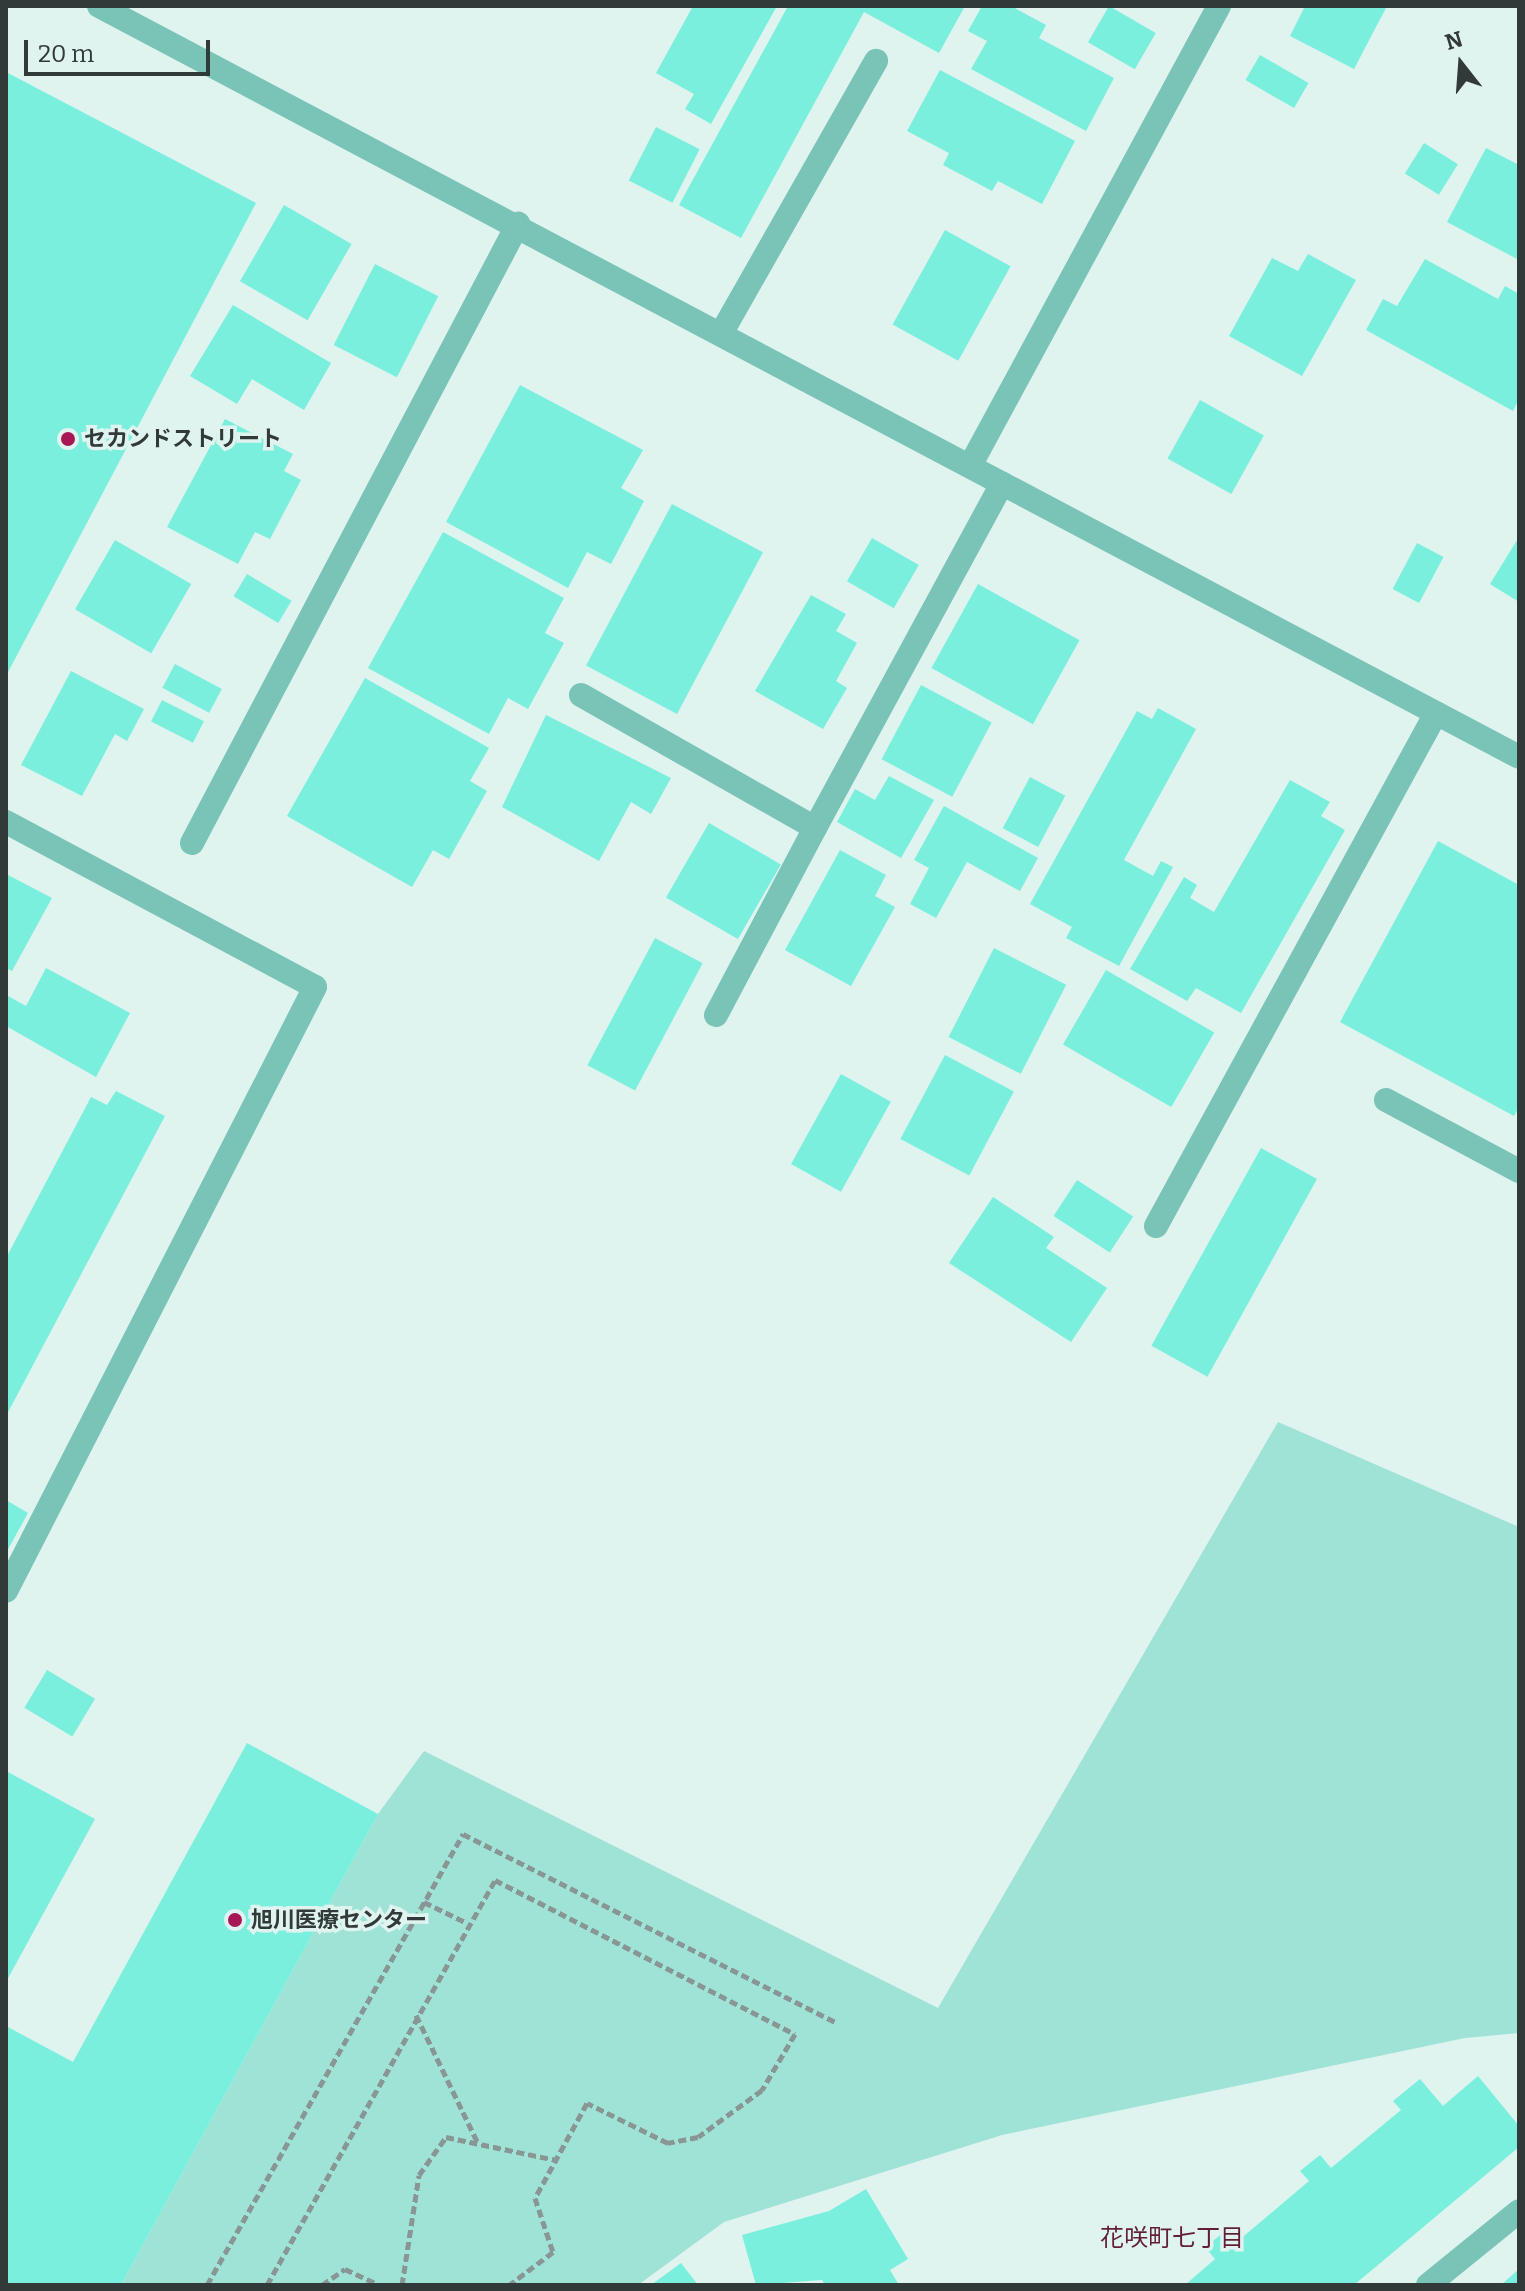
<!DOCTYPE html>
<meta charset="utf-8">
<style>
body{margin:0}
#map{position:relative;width:1525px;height:2291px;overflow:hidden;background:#dff3ef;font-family:Bitter,"Noto Sans JP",serif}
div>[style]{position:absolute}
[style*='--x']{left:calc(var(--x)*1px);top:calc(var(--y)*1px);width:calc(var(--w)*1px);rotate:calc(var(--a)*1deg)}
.green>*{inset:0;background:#9fe2d6}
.building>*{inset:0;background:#7aefdd;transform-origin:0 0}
.path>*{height:5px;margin-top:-2.5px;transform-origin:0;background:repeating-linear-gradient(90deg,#889694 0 8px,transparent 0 12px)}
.service>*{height:24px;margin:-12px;padding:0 12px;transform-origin:12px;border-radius:12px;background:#79c3b7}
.minor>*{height:24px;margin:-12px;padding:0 12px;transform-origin:12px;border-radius:12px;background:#79c3b7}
.dots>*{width:22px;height:22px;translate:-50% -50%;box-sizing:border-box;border:4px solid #dff3ef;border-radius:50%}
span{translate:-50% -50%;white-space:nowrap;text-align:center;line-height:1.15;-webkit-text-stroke:7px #dff3ef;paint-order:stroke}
.poi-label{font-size:22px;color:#323a39;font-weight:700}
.left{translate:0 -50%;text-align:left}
.neighbourhood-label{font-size:24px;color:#611e35}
.frame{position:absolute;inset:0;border:8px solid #323a39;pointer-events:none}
.north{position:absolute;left:1421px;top:24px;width:80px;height:80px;-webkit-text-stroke:6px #dff3ef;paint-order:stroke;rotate:343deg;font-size:22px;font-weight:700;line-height:32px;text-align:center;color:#323a39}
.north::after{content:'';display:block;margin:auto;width:28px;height:36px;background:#323a39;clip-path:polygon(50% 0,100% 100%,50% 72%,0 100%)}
.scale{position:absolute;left:24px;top:40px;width:186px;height:36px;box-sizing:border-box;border:4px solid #323a39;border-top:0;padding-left:10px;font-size:24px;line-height:28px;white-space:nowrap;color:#323a39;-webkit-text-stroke:6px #dff3ef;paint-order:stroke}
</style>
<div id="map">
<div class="green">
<i style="clip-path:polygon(1278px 1422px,1519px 1527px,1519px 2033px,1465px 2038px,1002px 2135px,724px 2222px,638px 2285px,121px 2285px,378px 1814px,424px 1751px,938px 2008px)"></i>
</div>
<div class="building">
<i style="clip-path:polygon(693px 6px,777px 6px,711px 124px,685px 109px,694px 94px,656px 73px)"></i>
<i style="clip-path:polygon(788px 6px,965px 6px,939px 53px,864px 12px,741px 238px,679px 205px)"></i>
<i style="clip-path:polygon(982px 6px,1011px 6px,1046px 25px,1039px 38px,1114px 78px,1086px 131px,971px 69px,987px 41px,968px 31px)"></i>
<i style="left:1109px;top:6px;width:54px;height:42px;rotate:30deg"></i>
<i style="clip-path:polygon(1305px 6px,1387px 6px,1354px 69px,1290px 36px)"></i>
<i style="left:1260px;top:55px;width:56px;height:29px;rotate:30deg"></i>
<i style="clip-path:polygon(940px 70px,1075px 141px,1042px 204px,998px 181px,992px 191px,943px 165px,949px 153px,907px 131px)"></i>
<i style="clip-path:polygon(6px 72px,256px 203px,6px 676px)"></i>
<i style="left:656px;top:127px;width:49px;height:60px;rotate:27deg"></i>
<i style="left:1424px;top:143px;width:40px;height:36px;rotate:32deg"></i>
<i style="clip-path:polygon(1486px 148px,1519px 165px,1519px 260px,1447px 222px)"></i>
<i style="left:284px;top:205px;width:78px;height:88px;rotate:30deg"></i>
<i style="left:945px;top:230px;width:75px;height:108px;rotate:29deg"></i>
<i style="clip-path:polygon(1308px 254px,1356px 280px,1302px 376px,1229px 336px,1272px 258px,1298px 271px)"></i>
<i style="clip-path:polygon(1425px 259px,1498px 299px,1505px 286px,1519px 294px,1519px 399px,1513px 411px,1366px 330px,1383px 299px,1397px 306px)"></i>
<i style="left:375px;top:264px;width:71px;height:91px;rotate:27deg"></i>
<i style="clip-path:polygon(233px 305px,331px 363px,304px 410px,252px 379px,237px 404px,190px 376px)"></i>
<i style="clip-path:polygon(520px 385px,643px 450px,621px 488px,644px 501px,611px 564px,587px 552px,568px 588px,446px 522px)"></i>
<i style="left:1200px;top:400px;width:73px;height:67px;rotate:29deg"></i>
<i style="clip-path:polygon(225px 419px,293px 454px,284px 471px,301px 480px,270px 539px,255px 532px,238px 564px,167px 527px)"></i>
<i style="left:672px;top:504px;width:103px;height:183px;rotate:28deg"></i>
<i style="clip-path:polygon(443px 532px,564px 598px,545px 633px,564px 643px,528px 709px,508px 698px,489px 734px,368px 668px)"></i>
<i style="clip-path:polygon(1519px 537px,1519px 602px,1490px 584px)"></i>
<i style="left:872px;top:538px;width:54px;height:50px;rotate:30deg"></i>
<i style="left:115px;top:540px;width:88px;height:80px;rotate:30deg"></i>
<i style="left:1417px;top:543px;width:30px;height:52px;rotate:28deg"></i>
<i style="left:247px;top:574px;width:52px;height:26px;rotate:31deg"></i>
<i style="left:978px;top:584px;width:116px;height:96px;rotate:29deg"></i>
<i style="clip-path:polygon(811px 595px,846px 614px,836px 631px,857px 643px,836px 681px,847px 688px,823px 729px,755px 691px)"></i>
<i style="left:175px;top:664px;width:53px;height:27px;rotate:28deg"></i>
<i style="clip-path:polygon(71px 671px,144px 709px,127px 741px,115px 734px,82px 796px,21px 765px)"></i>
<i style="clip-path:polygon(365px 678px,489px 748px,470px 781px,487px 791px,449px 859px,433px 850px,412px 887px,287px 816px)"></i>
<i style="left:921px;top:685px;width:80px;height:84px;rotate:28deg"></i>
<i style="left:162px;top:700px;width:47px;height:24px;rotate:27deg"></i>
<i style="clip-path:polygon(1158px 708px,1196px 729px,1124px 860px,1153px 876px,1161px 861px,1173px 867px,1119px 966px,1066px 938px,1072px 927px,1030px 904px,1137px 711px,1152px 719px)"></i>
<i style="clip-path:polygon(546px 715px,671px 778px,651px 814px,631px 802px,599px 861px,502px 807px)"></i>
<i style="clip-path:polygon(889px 776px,934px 800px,901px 858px,837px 822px,855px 789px,875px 800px)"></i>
<i style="left:1030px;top:777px;width:40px;height:58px;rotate:28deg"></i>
<i style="clip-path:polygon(1290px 780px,1330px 802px,1321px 816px,1345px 830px,1241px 1013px,1196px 988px,1187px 1001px,1130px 969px,1184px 877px,1197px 885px,1190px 898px,1214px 912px)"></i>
<i style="clip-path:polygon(944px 806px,1038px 858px,1020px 891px,967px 862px,936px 918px,910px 904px,929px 868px,914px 860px)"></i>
<i style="left:709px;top:823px;width:83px;height:86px;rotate:30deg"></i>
<i style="clip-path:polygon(1438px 841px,1519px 885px,1519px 1107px,1514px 1116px,1340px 1022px)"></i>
<i style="clip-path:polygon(840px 850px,886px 875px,875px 896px,895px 907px,851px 986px,785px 950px)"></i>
<i style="clip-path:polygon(6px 874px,52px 898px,12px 971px,6px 968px)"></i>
<i style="left:655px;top:938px;width:54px;height:144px;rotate:28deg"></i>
<i style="left:994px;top:948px;width:81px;height:100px;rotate:27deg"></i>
<i style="clip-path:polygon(46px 968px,130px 1013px,96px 1077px,6px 1026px,6px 995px,26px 1006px)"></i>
<i style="left:1106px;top:970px;width:125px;height:86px;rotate:30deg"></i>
<i style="left:945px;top:1055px;width:78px;height:95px;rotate:28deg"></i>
<i style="left:841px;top:1074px;width:57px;height:103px;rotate:29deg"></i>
<i style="clip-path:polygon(116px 1091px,165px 1116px,6px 1416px,6px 1258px,91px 1097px,107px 1105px)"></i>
<i style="left:1261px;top:1148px;width:64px;height:226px;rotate:29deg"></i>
<i style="left:1077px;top:1180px;width:67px;height:43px;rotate:33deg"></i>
<i style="clip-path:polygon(993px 1197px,1054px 1237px,1046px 1248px,1107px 1288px,1071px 1342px,949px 1263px)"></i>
<i style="clip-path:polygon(6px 1500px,28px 1513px,6px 1553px)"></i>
<i style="left:47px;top:1670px;width:56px;height:44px;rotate:31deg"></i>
<i style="clip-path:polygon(247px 1743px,378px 1814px,121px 2285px,6px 2285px,6px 2026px,73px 2062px)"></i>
<i style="clip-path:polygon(6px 1771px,95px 1819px,6px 1982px)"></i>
<i style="clip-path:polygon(1478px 2076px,1519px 2126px,1519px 2147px,1354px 2285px,1185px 2285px,1215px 2259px,1205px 2247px,1227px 2230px,1238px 2241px,1309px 2181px,1300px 2171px,1320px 2155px,1331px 2168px,1401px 2110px,1393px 2101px,1420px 2079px,1443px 2106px)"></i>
<i style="clip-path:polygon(866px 2189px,908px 2259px,890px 2270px,899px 2285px,825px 2285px,822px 2280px,756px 2285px,742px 2235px,829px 2211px)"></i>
<i style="clip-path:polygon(681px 2263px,698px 2285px,651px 2285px)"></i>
<i style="clip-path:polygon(1519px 2269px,1519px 2285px,1501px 2285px)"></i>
</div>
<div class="path">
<i style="--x:424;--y:1902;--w:48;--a:26"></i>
<i style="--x:416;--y:2015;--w:142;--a:64.2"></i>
<i style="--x:207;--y:2285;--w:519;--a:-60.42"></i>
<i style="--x:463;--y:1834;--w:417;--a:26.8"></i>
<i style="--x:267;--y:2285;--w:465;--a:-60.6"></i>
<i style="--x:495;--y:1880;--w:337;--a:27.2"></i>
<i style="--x:795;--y:2034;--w:65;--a:120.5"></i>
<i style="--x:762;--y:2090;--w:79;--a:143.7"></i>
<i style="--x:698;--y:2137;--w:31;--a:169"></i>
<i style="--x:668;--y:2143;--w:90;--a:-153.7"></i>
<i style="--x:587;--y:2103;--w:108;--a:118.7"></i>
<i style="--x:535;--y:2198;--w:57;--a:71.6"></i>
<i style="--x:553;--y:2252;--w:55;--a:143.1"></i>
<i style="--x:322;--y:2285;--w:28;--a:-35"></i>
<i style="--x:345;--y:2269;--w:38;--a:25"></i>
<i style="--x:402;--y:2285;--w:111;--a:-81.2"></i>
<i style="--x:419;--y:2175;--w:47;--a:-54.6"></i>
<i style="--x:446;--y:2137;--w:112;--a:11.8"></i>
</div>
<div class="service">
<i style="--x:722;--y:332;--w:312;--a:-60.4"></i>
<i style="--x:581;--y:695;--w:269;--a:29.6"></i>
<i style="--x:815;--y:828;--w:392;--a:-61.5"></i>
<i style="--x:6;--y:822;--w:350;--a:28.1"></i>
<i style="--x:315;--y:987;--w:678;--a:117.09"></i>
<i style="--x:716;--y:1015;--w:212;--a:-62.1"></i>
<i style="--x:1386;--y:1100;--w:151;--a:28.1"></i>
<i style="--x:1156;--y:1226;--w:584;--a:-61.37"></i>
</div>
<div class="minor">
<i style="--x:99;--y:6;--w:1606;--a:27.87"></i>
<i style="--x:970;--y:466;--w:523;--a:-61.57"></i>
<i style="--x:192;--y:843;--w:700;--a:-62.23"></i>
<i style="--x:1428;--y:2285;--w:117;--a:-39.1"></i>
</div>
<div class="dots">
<i style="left:68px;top:439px;background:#a81755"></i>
<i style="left:235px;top:1920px;background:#a81755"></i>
</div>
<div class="poi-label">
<span class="left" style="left:84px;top:439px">セカンドストリート</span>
<span class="left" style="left:251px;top:1920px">旭川医療センター</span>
</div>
<div class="neighbourhood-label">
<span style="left:1172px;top:2239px">花咲町七丁目</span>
</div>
<div class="frame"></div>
<div class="north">N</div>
<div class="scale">20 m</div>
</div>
